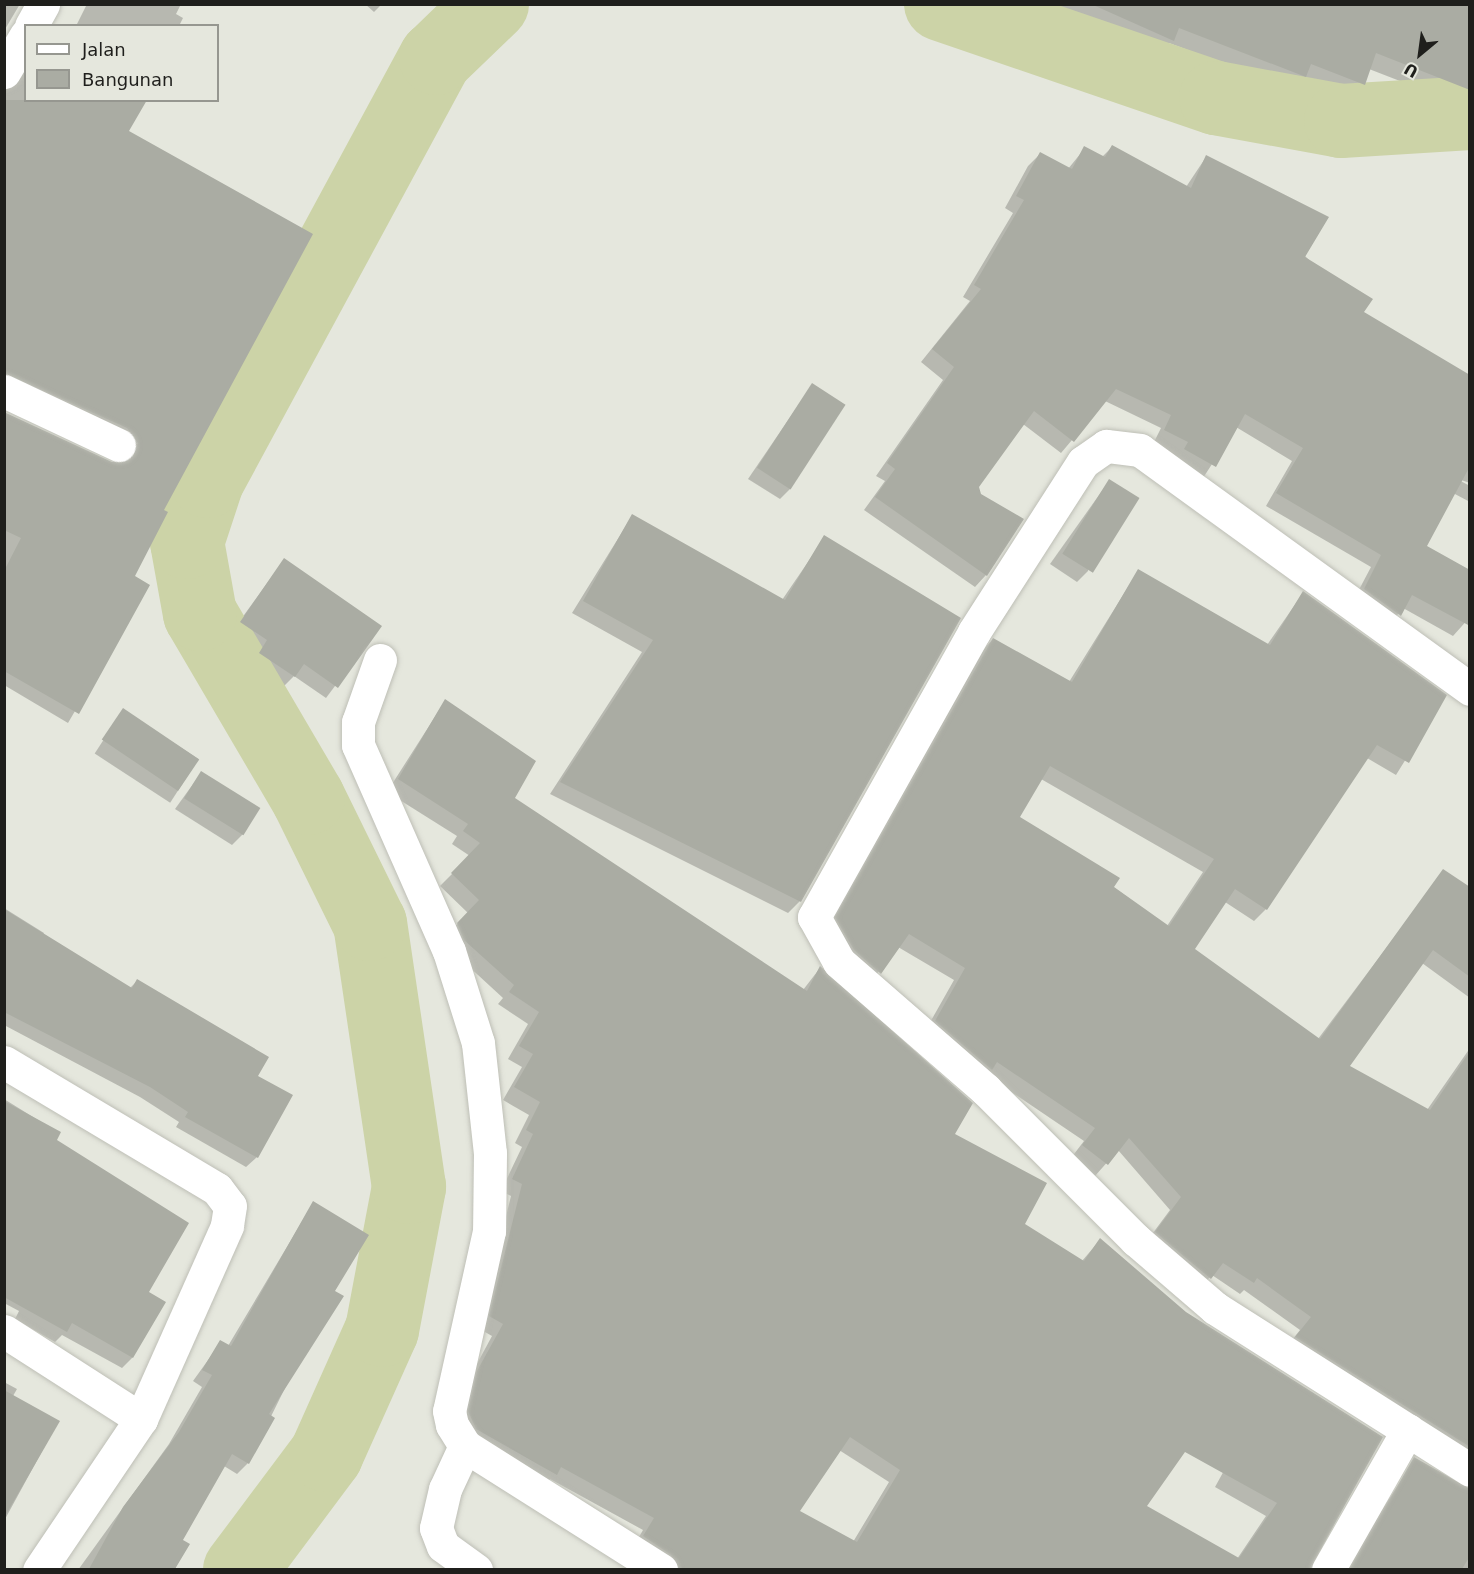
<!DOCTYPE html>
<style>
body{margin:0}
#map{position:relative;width:1474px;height:1574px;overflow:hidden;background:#e5e7dd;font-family:"DejaVu Sans",sans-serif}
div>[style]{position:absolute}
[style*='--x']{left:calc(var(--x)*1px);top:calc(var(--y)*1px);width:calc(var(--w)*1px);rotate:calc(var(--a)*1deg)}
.shadow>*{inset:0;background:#0003;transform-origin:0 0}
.river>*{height:74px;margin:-37px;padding:0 37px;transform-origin:37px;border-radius:37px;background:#ccd3a7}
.building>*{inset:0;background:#aaaca3;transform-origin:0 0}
.roads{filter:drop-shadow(0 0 2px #bebfb6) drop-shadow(0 0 2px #bebfb6)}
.street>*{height:33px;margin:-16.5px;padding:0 16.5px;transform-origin:16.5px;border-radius:16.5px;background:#fff}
span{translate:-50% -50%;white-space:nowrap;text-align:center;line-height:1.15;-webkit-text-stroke:4.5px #e5e7dd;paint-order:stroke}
.frame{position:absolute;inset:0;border:6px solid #1f1f1c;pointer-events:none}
.legend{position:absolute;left:24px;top:24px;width:195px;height:78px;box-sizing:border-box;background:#e5e7dd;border:2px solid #969790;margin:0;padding:8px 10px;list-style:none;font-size:18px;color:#1f1f1c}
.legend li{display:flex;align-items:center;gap:12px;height:30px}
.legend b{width:30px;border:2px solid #969790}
.north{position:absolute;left:1390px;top:24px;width:60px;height:60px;-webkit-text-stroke:4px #e5e7dd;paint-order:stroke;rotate:209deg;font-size:16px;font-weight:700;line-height:24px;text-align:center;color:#1f1f1c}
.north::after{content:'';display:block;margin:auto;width:21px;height:27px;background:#1f1f1c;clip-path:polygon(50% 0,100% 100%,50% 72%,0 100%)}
</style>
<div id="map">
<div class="shadow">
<i style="clip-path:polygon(4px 4px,20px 4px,4px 31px)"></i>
<i style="clip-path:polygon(87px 4px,181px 4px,176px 14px,183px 18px,179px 26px,76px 26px)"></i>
<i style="clip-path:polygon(365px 4px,382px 4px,374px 12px)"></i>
<i style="clip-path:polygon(1040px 4px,1470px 4px,1470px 95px,1464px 92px,1454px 102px,1369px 69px,1350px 97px,1302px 79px,1292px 89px,1169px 43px,1159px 53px,1111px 32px,1113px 27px)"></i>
<i style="clip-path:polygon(26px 67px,26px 100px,127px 132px,162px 510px,133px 576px,148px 586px,68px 723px,4px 685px,4px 414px,111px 464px,127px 462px,125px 445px,4px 384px,4px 92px)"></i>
<i style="clip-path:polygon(1112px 147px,1186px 187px,1206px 157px,1362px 313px,1470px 377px,1470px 483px,1455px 478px,1470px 486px,1470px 502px,1453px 493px,1425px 547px,1470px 617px,1453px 636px,1403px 608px,1388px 626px,1353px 601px,1371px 567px,1266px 506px,1292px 461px,1236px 427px,1203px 478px,1154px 442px,1161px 428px,1105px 401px,1061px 453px,1023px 424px,977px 487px,986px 575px,975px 587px,864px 510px,885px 481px,876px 476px,943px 380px,921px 362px,970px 301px,963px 297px,1013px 213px,1005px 208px,1028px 166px,1040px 154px,1068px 169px,1085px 148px,1102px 157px)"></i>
<i style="clip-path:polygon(812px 385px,791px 488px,780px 499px,748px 479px)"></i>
<i style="clip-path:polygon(1109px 481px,1088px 571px,1077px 582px,1050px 564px)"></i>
<i style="clip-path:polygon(632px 516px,782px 600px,825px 537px,800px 901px,788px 913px,550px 794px,642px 652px,572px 613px)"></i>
<i style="clip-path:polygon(284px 560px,380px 626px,326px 698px,294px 676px,283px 687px,249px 664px,257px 652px,231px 633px)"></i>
<i style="clip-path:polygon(evenodd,1138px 571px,1267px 645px,1303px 593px,1445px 696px,1396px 775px,1367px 758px,1266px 909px,1254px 921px,1225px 902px,1193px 950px,1318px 1039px,1444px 871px,1470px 889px,1470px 998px,1422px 963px,1348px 1066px,1427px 1110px,1470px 1048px,1470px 1470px,1284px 1350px,1300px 1330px,1244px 1290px,1240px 1294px,1212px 1275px,1197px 1290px,1144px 1245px,1170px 1210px,1118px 1150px,1095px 1176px,1071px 1158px,1084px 1141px,924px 1033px,954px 980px,898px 947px,868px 985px,824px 930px,981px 652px,993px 639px,1069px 682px,1138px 571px,1041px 779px,1203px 872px,1167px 926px,1017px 817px,1041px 779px)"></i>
<i style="clip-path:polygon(evenodd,445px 701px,534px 761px,513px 798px,803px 990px,820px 968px,971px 1104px,953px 1134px,1045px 1183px,1023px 1224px,1082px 1261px,1100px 1240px,1186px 1314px,1381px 1437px,1310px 1570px,1169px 1570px,1194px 1534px,1237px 1559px,1266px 1516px,1215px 1487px,1248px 1427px,1214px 1406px,1100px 1570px,661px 1570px,632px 1549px,643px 1530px,550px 1479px,543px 1486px,464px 1441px,458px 1431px,466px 1384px,492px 1336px,478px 1328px,511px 1196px,501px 1191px,522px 1147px,515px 1143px,529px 1115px,503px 1100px,522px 1067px,508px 1059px,528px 1024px,498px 1004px,503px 998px,453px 952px,446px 936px,468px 913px,440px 886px,470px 856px,452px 844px,457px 836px,387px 792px,445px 701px,839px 1450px,889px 1482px,853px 1542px,798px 1511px,839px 1450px)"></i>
<i style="left:123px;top:710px;width:90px;height:52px;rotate:33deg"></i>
<i style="clip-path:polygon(201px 773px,243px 834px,232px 845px,175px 809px)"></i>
<i style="clip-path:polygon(4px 908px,44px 933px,41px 938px,130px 988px,137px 981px,257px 1157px,246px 1167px,176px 1127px,179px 1122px,140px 1097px,4px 1025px)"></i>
<i style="clip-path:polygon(4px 1099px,59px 1133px,55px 1140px,147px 1293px,132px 1358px,122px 1368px,62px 1335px,55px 1342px,15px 1319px,19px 1311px,4px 1303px)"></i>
<i style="clip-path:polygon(313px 1203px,333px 1291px,248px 1463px,237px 1474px,224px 1466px,181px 1541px,188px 1545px,174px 1570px,78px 1570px,169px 1444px,202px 1387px,193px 1381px,221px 1342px,228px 1346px)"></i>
<i style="clip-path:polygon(4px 1382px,17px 1389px,13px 1396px,58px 1422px,4px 1521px)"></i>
<i style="clip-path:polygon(1415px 1459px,1470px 1490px,1470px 1570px,1343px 1570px)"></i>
</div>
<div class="river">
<i style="--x:941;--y:4;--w:291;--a:18.9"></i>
<i style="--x:1216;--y:98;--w:127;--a:10.4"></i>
<i style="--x:1341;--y:121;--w:129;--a:-3.5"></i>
<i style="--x:240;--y:1570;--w:144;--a:-53.2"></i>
<i style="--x:326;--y:1455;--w:137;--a:-65.9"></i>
<i style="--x:382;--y:1330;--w:146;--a:-79.3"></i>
<i style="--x:409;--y:1187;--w:266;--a:-98.4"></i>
<i style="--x:370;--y:924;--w:140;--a:-116.2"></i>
<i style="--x:308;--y:798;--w:213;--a:-120.4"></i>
<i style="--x:200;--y:614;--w:73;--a:-100.2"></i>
<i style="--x:187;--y:542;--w:64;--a:-71.8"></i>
<i style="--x:207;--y:481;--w:481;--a:-61.6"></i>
<i style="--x:436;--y:58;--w:78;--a:-44"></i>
</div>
<div class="building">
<i style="clip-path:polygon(1091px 4px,1470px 4px,1470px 90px,1376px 53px,1365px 85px,1311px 64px,1306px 77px,1179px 28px,1174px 41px)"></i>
<i style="clip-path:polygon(4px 100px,147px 100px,129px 131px,313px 234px,164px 510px,168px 512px,135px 576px,150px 585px,79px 714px,4px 671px,4px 571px,21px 538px,4px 530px,4px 412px,112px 462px,130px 460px,138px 443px,127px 428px,4px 373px)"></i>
<i style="clip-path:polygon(1112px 145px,1191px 188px,1206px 155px,1329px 217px,1305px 257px,1373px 299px,1364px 312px,1470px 375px,1470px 466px,1427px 546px,1470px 570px,1470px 626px,1412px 595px,1401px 616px,1364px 589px,1381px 555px,1276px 493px,1303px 448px,1245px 414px,1216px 467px,1184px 449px,1188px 442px,1164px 430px,1171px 415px,1116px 389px,1074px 442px,1034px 411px,979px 487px,981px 494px,1024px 519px,987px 576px,875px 497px,895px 469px,887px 463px,954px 367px,932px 349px,981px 289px,974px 285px,1024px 200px,1016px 196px,1040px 152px,1072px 169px,1084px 146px,1105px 157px)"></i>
<i style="left:812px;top:383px;width:40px;height:101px;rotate:33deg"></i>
<i style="left:1109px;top:479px;width:36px;height:88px;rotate:32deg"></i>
<i style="clip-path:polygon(632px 514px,785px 600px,824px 535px,961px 618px,801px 902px,560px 782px,653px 640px,583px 601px)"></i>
<i style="clip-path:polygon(284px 558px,382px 626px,338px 688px,304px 664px,295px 677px,259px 653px,267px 640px,240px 622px)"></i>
<i style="clip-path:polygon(evenodd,1138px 569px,1270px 645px,1303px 591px,1447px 695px,1409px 763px,1377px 745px,1267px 910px,1235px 889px,1195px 949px,1320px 1039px,1443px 869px,1470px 887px,1470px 977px,1433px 950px,1350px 1066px,1430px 1110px,1470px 1051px,1470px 1447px,1295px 1337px,1311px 1317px,1257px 1278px,1254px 1283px,1223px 1263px,1211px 1279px,1155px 1232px,1181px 1197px,1129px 1138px,1108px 1165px,1082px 1145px,1095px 1128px,997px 1062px,992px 1070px,935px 1021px,965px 968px,909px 934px,881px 974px,854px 950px,835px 917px,993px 638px,1072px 682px,1138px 569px,1050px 766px,1214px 859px,1169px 926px,1114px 887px,1120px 878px,1020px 817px,1050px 766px)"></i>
<i style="clip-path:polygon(evenodd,445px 699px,536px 761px,515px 798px,807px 991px,820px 966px,973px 1103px,955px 1134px,1047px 1183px,1025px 1224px,1084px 1261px,1100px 1238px,1186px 1312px,1383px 1437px,1309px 1569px,680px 1569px,671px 1555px,643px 1536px,654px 1518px,561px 1467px,557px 1475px,476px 1429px,468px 1411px,477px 1371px,503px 1324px,489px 1316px,522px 1184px,512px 1179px,533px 1134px,526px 1130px,540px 1102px,514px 1087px,533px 1054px,519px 1046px,539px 1012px,509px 992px,514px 985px,464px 940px,457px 923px,479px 900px,451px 873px,480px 843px,463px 831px,468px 824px,398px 779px,445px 699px,850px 1437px,900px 1470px,857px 1542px,800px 1511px,850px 1437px,445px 699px,1185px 1452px,1277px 1503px,1239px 1558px,1147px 1506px,1185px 1452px)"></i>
<i style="left:123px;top:708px;width:92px;height:38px;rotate:34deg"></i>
<i style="left:201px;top:771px;width:70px;height:32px;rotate:32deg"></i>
<i style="clip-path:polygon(4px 909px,132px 988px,137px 979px,269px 1057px,258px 1076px,293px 1095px,258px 1158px,185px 1117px,188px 1112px,150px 1087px,4px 1012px)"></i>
<i style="clip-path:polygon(4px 1101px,61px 1132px,57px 1140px,189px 1223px,149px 1292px,166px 1302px,133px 1358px,72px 1323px,67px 1332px,4px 1297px)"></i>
<i style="clip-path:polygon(313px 1201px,369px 1235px,335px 1291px,344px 1296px,269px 1414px,275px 1418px,249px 1464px,232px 1454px,183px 1540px,190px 1544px,175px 1569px,89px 1569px,123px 1507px,179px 1432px,212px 1375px,202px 1370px,220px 1340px,231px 1346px)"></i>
<i style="clip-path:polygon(4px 1390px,60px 1421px,4px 1518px)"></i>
<i style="clip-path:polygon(1414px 1457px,1470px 1489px,1470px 1556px,1462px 1569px,1350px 1569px)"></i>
</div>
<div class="roads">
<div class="street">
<i style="--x:31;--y:26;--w:25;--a:-61"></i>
<i style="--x:4;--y:72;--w:43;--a:-59.3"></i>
<i style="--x:4;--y:391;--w:127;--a:25.2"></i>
<i style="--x:380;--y:660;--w:66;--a:109.5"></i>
<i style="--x:358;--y:722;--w:23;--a:90"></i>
<i style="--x:358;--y:745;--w:225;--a:66.2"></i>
<i style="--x:449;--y:951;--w:96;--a:72.5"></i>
<i style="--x:478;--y:1043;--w:111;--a:83.8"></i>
<i style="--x:490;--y:1153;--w:78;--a:90.7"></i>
<i style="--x:489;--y:1231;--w:184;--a:102.5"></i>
<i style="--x:449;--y:1411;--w:14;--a:78"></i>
<i style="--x:452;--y:1425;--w:25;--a:58"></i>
<i style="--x:465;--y:1446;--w:232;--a:32.3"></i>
<i style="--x:1470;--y:689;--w:407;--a:-144.1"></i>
<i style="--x:1140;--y:450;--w:34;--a:-173"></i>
<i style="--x:1106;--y:446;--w:28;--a:145"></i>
<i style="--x:1083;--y:462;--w:202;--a:122.7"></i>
<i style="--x:974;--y:632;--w:327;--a:119.3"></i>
<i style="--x:814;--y:917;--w:51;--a:60.9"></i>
<i style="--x:839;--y:962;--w:195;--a:41"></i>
<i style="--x:986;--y:1090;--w:212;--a:45"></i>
<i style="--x:1136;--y:1240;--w:104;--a:40.7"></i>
<i style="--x:1215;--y:1308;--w:302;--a:32.4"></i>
<i style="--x:4;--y:1062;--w:248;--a:30.8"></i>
<i style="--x:217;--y:1189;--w:21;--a:53"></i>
<i style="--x:230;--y:1206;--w:20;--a:99"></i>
<i style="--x:227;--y:1226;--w:211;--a:114"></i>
<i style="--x:141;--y:1419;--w:182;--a:124"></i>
<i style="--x:4;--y:1331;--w:163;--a:32.7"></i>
<i style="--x:465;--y:1446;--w:47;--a:114.9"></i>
<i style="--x:445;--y:1489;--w:40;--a:103"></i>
<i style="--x:436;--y:1528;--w:19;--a:69"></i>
<i style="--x:443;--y:1546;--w:41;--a:36"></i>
<i style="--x:1328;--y:1570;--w:161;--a:-60.3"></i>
</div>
</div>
<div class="frame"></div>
<ul class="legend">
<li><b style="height:8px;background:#fff"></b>Jalan</li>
<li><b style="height:16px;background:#aaaca3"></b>Bangunan</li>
</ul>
<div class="north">U</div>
</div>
